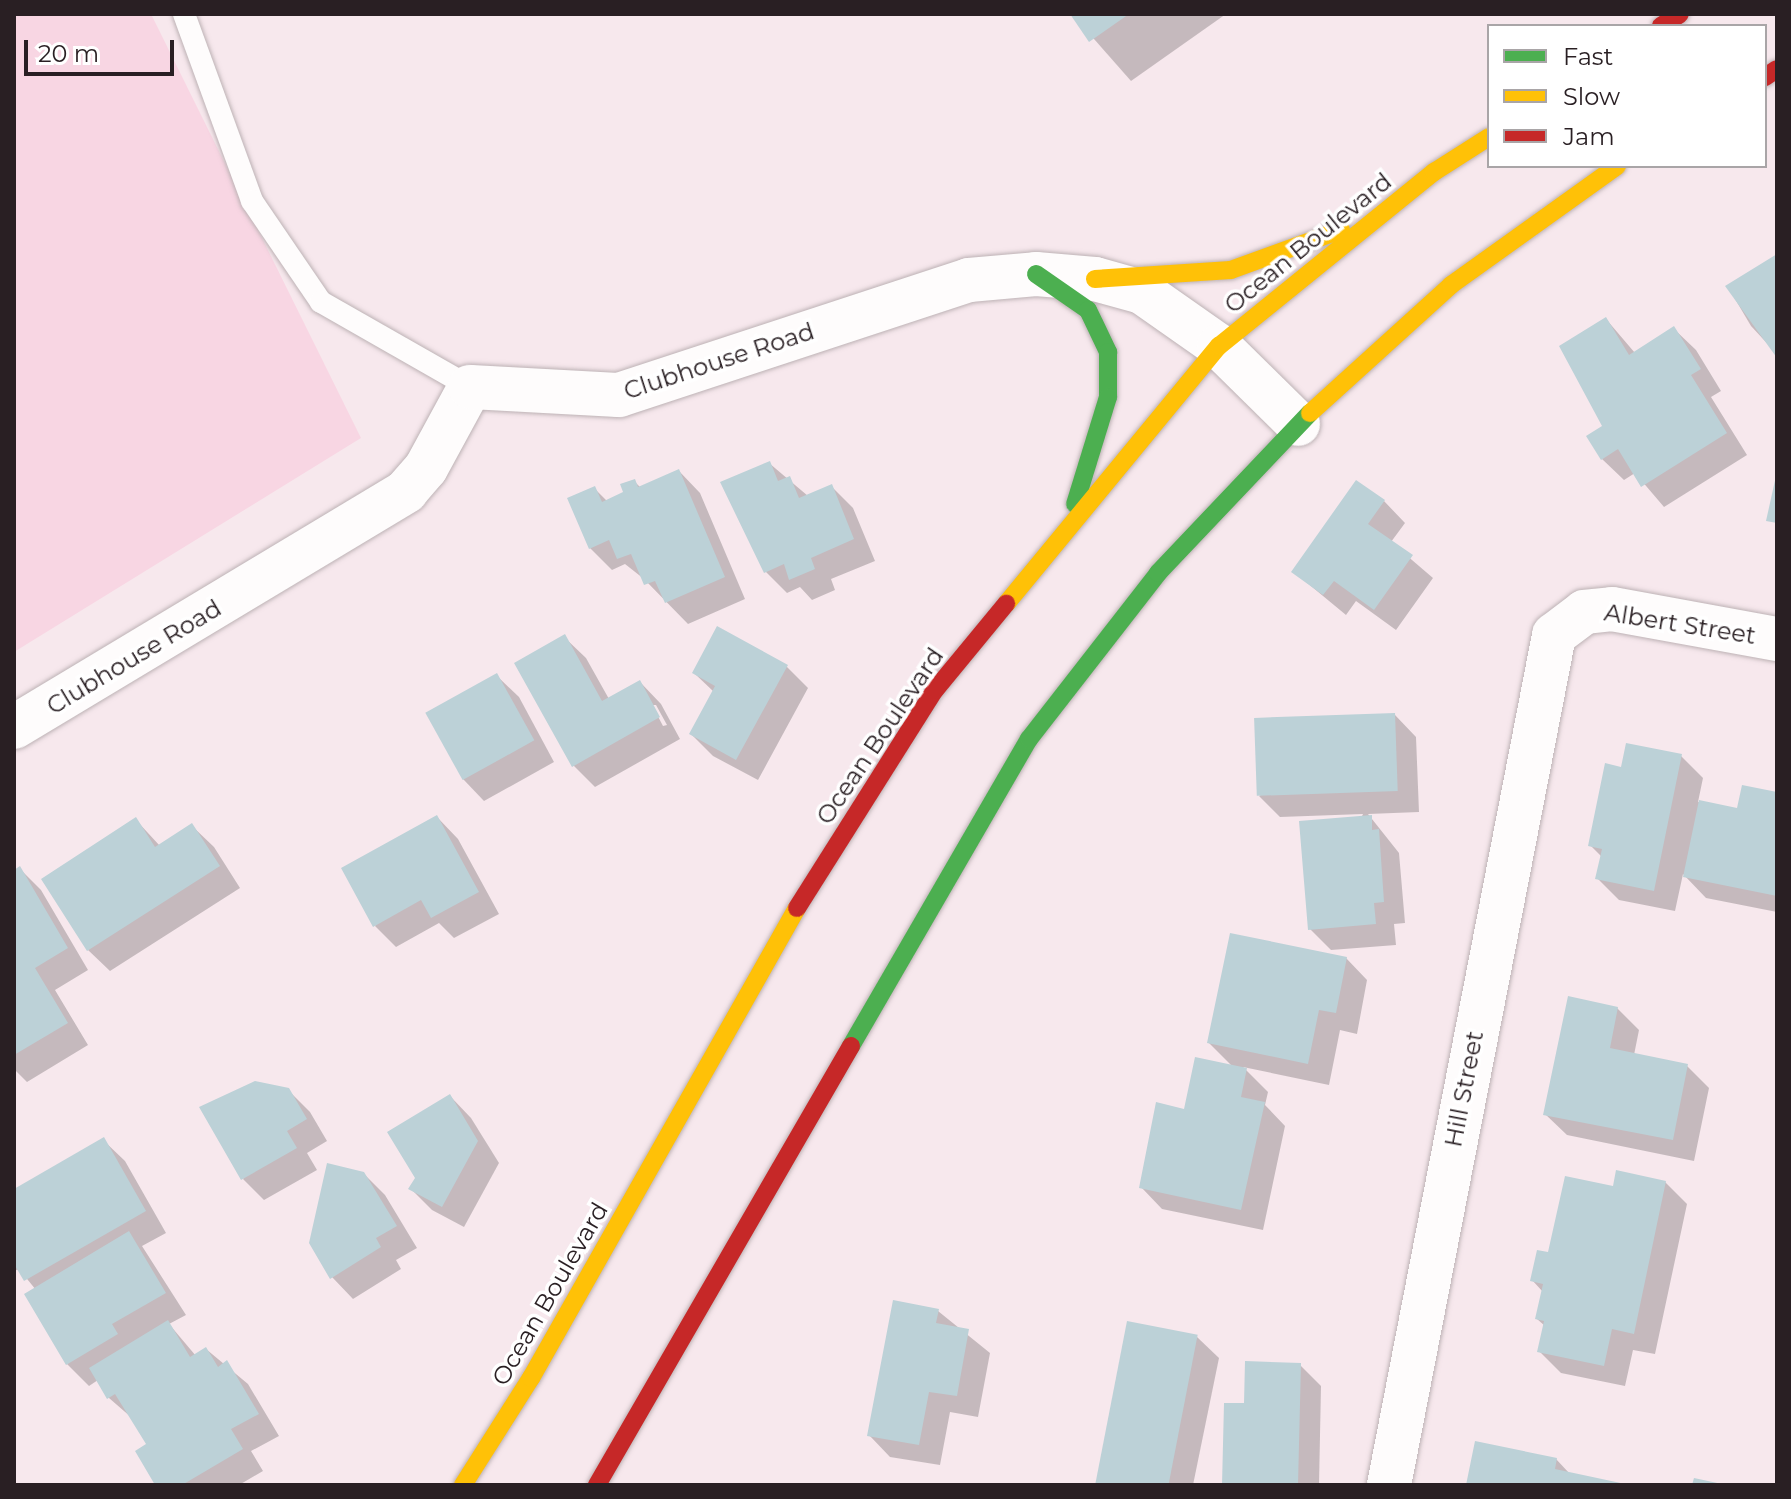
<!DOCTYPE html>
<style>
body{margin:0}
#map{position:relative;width:1791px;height:1499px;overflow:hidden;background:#f7e8ed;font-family:Montserrat,sans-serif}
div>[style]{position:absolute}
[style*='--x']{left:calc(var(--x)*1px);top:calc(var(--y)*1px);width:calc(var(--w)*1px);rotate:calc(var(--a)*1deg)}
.green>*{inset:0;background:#f8d6e3}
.shadow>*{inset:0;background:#0003}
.building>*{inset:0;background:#bcd1d7;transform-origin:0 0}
.roads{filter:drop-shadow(0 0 2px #bdb2b5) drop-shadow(0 0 2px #bdb2b5)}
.lane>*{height:22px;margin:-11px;padding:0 11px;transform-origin:11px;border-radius:11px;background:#fefcfc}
.street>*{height:44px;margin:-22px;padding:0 22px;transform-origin:22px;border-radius:22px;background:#fefcfc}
.fast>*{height:18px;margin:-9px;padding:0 9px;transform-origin:9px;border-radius:9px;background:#4caf50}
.slow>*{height:18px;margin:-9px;padding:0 9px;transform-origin:9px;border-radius:9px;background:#ffc107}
.jam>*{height:18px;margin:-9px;padding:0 9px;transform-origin:9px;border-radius:9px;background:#c62828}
span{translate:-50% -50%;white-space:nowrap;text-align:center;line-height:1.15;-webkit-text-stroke:7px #fff;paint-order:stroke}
.street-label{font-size:24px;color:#291f23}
.frame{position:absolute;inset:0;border:16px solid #291f23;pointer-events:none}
.legend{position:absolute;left:1487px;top:24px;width:280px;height:144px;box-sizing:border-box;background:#fff;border:2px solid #a9a5a7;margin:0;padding:10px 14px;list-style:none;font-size:24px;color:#291f23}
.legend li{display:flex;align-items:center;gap:16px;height:40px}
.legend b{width:40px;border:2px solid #a9a5a7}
.scale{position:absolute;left:24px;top:40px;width:150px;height:36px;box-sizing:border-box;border:4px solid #291f23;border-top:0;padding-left:10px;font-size:24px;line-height:28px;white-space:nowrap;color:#291f23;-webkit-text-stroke:6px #fff;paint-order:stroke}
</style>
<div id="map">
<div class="green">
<i style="clip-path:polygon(14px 14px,151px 14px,361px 438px,14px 652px)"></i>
</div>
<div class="shadow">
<i style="clip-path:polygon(1072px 14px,1226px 14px,1131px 81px)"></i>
<i style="clip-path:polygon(1777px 257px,1777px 354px,1751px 326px,1728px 287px)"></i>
<i style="clip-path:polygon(1606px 319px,1635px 353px,1674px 329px,1696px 350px,1721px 391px,1711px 397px,1747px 455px,1664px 507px,1635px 473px,1624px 480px,1602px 459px)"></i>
<i style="clip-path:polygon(769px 463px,808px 496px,832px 487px,853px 508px,875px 561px,831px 579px,835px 590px,812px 600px,800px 587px,787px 593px,765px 571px)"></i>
<i style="clip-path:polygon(679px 471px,700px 493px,745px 599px,688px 624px,644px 579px,625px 564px,612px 570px,590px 548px,594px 488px,608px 502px,626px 493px,634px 481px,641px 488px)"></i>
<i style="clip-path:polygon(1384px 501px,1405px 523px,1391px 542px,1433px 578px,1396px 630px,1356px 601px,1346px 615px,1294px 572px)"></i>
<i style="clip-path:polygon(evenodd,564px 637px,586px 658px,609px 699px,640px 682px,661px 704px,680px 739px,595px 787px,574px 766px,564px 637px,652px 705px,656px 705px,667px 725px,663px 726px,652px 705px)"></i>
<i style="clip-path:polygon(787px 667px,808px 688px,758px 780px,713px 756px,691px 734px,714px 692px,694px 673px)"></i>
<i style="clip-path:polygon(497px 676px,519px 697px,554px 762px,484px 801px,463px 779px,427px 714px)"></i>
<i style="clip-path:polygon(1395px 715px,1416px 737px,1419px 812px,1368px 814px,1399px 853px,1405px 923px,1394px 924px,1396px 945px,1331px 950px,1310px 929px,1363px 814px,1280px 817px,1259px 796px)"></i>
<i style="clip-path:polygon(1681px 756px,1703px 778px,1698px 802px,1738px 810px,1777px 794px,1777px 912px,1706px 898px,1683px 874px,1675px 911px,1619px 900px,1597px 878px,1602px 857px,1590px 845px,1623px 769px)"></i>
<i style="clip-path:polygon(437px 817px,458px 839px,499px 914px,454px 938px,439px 923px,396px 947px,375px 926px)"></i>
<i style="clip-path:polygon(136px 820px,160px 846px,192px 826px,214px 847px,240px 888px,110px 971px,88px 950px)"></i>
<i style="clip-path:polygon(20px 869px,41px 890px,88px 970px,55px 990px,88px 1045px,27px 1082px,14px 1069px,14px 872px)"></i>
<i style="clip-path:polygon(1346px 958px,1367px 980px,1357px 1034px,1340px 1030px,1329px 1085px,1243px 1067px,1268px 1092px,1265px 1105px,1285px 1126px,1263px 1230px,1162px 1209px,1141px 1187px,1186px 1111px,1234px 1068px,1209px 1043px)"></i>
<i style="clip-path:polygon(1617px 1008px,1639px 1030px,1634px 1055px,1687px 1066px,1709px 1088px,1694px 1161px,1567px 1135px,1545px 1114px)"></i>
<i style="clip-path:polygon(288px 1090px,310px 1112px,327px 1141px,307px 1153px,317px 1170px,264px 1200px,243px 1179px)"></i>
<i style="clip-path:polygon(450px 1096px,471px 1118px,499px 1163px,464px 1227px,432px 1210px,411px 1189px)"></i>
<i style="clip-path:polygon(103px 1140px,125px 1161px,166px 1233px,142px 1246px,186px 1315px,169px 1324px,196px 1356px,206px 1349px,248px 1384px,279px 1436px,251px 1451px,263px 1471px,239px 1485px,157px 1485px,149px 1445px,132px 1418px,109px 1398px,98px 1380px,89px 1386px,67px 1364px,27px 1295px,36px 1290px,19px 1269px,14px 1271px,14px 1191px)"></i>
<i style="clip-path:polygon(363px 1173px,385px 1195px,417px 1248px,396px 1260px,401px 1269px,353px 1299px,332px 1277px)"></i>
<i style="clip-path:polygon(1665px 1182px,1687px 1204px,1655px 1354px,1633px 1350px,1625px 1386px,1561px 1373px,1540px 1352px,1545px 1326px,1537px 1319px,1543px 1292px,1532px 1280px,1550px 1255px)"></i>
<i style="clip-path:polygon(938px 1311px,990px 1353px,978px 1417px,950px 1412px,940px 1465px,890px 1457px,869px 1435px)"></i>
<i style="clip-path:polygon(1197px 1337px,1219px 1358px,1193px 1485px,1095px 1485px)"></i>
<i style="clip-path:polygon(1300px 1365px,1321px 1386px,1319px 1485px,1224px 1485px,1246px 1405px)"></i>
<i style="clip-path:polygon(1556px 1459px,1570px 1474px,1627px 1485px,1468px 1485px)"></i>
</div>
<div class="building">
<i style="clip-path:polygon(1070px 14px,1129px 14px,1089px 42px)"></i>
<i style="clip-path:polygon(1777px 254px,1777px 358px,1725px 286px)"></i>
<i style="clip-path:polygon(1606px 317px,1629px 355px,1674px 326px,1701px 369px,1691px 375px,1727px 433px,1641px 487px,1618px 449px,1601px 460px,1586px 436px,1602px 426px,1559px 346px)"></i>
<i style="clip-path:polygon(770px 461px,778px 481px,790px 476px,799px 498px,832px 484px,854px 539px,811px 558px,815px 569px,789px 580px,784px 564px,764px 573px,720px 482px)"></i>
<i style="clip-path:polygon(679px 469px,725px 577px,665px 603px,655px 581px,644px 585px,631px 554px,617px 559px,609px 540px,589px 549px,567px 498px,595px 486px,602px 502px,623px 492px,620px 484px,635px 479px,638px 487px)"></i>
<i style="clip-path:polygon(1776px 476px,1777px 476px,1777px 523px,1766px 521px)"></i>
<i style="clip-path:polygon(1356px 480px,1385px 500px,1368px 524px,1413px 555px,1374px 610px,1334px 581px,1323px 595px,1291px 572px)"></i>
<i style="clip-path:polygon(717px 626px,788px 665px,736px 760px,689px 734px,715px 686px,692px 673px)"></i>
<i style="clip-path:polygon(565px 634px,602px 701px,640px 680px,660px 717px,572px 767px,514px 663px)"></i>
<i style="left:497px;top:673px;width:77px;height:82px;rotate:61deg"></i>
<i style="left:1395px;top:713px;width:78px;height:141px;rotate:88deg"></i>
<i style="clip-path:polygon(1626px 743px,1682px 754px,1654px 891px,1595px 879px,1602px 849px,1588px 846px,1605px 763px,1621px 767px)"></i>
<i style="clip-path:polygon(1742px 785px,1777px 792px,1777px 896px,1683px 877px,1699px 800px,1737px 808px)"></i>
<i style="clip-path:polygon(437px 815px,479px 892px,431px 918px,421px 900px,373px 927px,341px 868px)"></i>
<i style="clip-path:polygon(1372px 815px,1372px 830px,1379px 829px,1384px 902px,1374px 903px,1376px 924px,1308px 930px,1299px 821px)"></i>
<i style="clip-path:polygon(136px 817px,155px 847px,192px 823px,220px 866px,87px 951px,41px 879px)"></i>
<i style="clip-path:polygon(20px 866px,68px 948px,35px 968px,68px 1023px,14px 1055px,14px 870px)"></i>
<i style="clip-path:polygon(1230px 933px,1347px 957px,1336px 1013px,1319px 1010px,1308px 1064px,1207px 1043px)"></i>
<i style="clip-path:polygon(1568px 996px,1618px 1007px,1610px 1048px,1688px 1064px,1673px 1140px,1543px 1115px)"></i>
<i style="clip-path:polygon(1195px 1057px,1247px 1068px,1241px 1097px,1265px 1102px,1241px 1210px,1139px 1188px,1156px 1102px,1184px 1109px)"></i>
<i style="clip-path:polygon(255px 1081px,289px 1088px,307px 1119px,287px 1131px,297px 1148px,241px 1180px,199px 1107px)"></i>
<i style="clip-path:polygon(450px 1094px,478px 1141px,442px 1207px,408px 1189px,415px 1178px,387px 1132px)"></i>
<i style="clip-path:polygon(104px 1137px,146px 1211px,24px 1281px,14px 1264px,14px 1189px)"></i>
<i style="clip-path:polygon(327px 1163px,364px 1172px,397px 1226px,376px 1238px,381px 1247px,330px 1279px,309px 1243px)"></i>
<i style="clip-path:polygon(1616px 1170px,1666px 1181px,1634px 1334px,1612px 1329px,1604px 1366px,1537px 1352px,1544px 1321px,1535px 1319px,1543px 1284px,1530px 1281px,1537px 1250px,1548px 1252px,1565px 1176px,1613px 1186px)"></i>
<i style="clip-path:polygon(129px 1231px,166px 1293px,112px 1324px,118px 1334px,66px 1365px,24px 1294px)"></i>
<i style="clip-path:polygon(893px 1300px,939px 1309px,936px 1323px,969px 1329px,957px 1396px,929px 1392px,919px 1445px,867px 1436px)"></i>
<i style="clip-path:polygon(168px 1320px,190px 1357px,206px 1347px,218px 1367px,227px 1360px,259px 1414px,231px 1429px,243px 1449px,182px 1485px,155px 1485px,135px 1451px,146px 1444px,115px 1394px,107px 1399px,89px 1368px)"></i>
<i style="left:1127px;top:1321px;width:72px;height:167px;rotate:11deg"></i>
<i style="clip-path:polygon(1245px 1361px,1301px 1363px,1298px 1485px,1222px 1485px,1224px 1403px,1244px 1403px)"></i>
<i style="clip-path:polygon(1475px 1441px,1557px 1458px,1555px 1469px,1630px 1485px,1466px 1485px)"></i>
<i style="clip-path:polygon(1694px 1478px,1722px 1484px,1722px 1485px,1692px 1485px)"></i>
</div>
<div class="roads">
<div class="lane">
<i style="--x:184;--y:14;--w:199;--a:70"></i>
<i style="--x:252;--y:201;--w:122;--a:55.7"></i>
<i style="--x:321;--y:302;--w:172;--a:29.7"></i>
</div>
<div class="street">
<i style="--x:14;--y:727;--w:458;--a:-31"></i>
<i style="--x:406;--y:491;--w:30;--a:-49"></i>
<i style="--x:426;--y:468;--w:92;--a:-61.5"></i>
<i style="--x:470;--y:387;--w:149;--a:3.1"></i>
<i style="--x:619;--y:395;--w:368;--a:-18.2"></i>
<i style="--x:969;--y:280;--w:67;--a:-5.1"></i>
<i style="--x:1036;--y:274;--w:59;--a:4.8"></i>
<i style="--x:1095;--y:279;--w:49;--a:15.5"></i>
<i style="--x:1142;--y:292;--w:94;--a:35"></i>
<i style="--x:1219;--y:346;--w:111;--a:44.6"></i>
<i style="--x:1389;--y:1485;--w:866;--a:-79.01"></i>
<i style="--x:1554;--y:635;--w:38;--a:-37"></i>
<i style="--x:1584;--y:612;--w:28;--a:-6"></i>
<i style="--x:1612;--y:609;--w:168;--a:10.3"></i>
</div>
<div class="fast">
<i style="--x:1036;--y:274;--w:63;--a:34.7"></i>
<i style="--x:1088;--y:310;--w:47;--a:64.5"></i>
<i style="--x:1108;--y:352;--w:45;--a:90"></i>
<i style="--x:1108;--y:397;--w:112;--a:107.1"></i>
<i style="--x:851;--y:1046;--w:355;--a:-59.9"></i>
<i style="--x:1029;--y:739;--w:210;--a:-52.1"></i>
<i style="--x:1158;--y:573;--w:221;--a:-46.5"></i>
</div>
<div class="slow">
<i style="--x:1095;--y:279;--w:136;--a:-3.8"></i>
<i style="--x:1231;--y:270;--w:117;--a:-20"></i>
<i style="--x:1310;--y:413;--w:190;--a:-42.2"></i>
<i style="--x:1451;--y:285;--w:204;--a:-35.6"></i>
<i style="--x:1006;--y:604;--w:335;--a:-50.5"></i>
<i style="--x:1219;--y:346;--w:277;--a:-39"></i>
<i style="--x:1434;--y:172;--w:65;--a:-32.5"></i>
<i style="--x:463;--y:1485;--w:127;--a:-57.6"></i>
<i style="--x:531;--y:1378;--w:540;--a:-60.49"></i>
</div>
<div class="jam">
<i style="--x:1661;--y:26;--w:22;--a:-32"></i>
<i style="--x:1765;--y:77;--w:14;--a:-34"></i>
<i style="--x:797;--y:908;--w:258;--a:-57.7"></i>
<i style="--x:935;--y:690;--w:112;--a:-50.5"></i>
<i style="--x:597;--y:1485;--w:507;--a:-59.95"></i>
</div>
</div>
<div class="street-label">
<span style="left:1308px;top:243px;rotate:-39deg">Ocean Boulevard</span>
<span style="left:719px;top:361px;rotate:-18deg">Clubhouse Road</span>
<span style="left:1680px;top:624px;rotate:9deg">Albert Street</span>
<span style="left:134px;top:657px;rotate:-31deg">Clubhouse Road</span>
<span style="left:880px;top:736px;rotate:-56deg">Ocean Boulevard</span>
<span style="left:1464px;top:1089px;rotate:-79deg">Hill Street</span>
<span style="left:550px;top:1294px;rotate:-60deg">Ocean Boulevard</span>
</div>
<div class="frame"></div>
<ul class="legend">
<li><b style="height:10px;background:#4caf50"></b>Fast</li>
<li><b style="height:10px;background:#ffc107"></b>Slow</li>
<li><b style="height:10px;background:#c62828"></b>Jam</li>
</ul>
<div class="scale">20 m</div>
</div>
